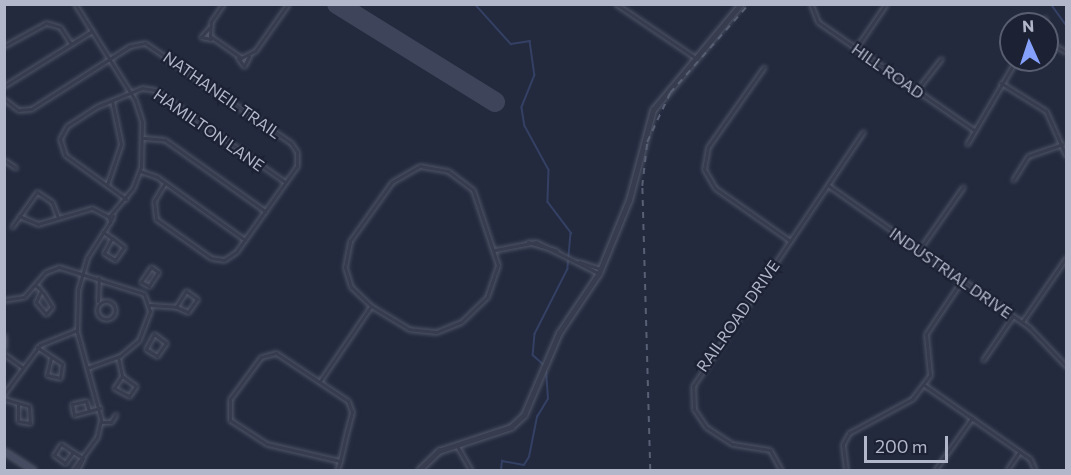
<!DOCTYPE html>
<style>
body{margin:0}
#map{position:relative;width:1071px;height:475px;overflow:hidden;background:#232a3e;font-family:Commissioner,sans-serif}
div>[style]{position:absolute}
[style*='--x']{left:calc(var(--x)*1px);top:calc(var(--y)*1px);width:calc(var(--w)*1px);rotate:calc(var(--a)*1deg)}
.stream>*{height:1.5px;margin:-0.75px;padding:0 0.75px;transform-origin:0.75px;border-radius:0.75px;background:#344064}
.runway>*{height:20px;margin:-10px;padding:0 10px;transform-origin:10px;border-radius:10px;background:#3e455a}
.roads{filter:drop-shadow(0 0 2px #525869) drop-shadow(0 0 2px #525869)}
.minor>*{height:3px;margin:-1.5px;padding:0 1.5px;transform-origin:1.5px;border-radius:1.5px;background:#373d4e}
.minor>.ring{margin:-1.5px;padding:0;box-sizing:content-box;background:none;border:3px solid #373d4e;border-radius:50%}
.tertiary>*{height:4.5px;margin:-2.25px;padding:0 2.25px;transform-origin:2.25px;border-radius:2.25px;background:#373d4e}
.secondary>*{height:5px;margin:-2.5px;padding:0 2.5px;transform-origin:2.5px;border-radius:2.5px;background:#454b61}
.rail>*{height:1.5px;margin-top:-0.75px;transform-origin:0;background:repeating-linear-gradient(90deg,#586075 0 6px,transparent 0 12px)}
span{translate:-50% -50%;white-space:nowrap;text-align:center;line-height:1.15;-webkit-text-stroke:4.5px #1c2233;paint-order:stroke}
.street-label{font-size:16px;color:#b2b8c9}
.frame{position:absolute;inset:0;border:6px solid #b2b8c9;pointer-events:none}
.north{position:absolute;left:999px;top:12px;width:60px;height:60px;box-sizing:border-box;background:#1c2233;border:2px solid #585e6f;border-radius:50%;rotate:357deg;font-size:16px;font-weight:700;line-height:24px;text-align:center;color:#b2b8c9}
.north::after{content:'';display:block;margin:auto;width:21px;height:27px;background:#85a1fc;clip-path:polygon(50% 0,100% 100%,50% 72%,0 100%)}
.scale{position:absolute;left:864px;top:436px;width:84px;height:27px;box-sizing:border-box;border:3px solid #b2b8c9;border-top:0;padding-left:8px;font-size:18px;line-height:21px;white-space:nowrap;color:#b2b8c9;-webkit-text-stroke:4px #1c2233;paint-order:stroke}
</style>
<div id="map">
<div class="stream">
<i style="--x:475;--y:4;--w:54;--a:48"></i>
<i style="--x:511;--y:44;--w:19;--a:-9"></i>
<i style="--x:530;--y:41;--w:34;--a:82"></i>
<i style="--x:535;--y:75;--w:35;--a:112"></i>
<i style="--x:522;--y:108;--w:18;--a:81"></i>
<i style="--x:525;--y:126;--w:50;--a:61.4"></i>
<i style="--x:549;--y:170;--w:32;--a:92"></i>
<i style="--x:548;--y:202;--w:39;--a:53"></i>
<i style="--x:571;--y:233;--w:36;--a:95"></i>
<i style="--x:568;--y:269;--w:73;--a:116.9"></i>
<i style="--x:535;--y:334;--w:21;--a:95"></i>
<i style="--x:533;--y:355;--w:13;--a:42"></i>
<i style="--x:1051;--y:4;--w:26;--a:54"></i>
<i style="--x:501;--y:470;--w:9;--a:-84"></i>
<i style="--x:502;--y:461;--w:22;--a:10"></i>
<i style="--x:524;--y:465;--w:9;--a:-58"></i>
<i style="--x:529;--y:457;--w:41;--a:-78.7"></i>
<i style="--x:537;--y:417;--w:21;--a:-59"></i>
<i style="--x:548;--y:399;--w:31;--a:-94"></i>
</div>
<div class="runway">
<i style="--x:337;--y:4;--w:186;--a:31.8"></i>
</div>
<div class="roads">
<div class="minor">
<i style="--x:75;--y:4;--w:113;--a:58"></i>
<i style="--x:135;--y:100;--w:23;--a:72"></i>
<i style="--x:142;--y:122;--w:45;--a:91.3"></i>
<i style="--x:141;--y:167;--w:22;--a:111"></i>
<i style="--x:133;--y:188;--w:38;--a:130"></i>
<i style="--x:109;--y:217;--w:5;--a:79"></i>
<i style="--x:110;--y:222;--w:7;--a:-63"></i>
<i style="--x:223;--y:4;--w:22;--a:124"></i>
<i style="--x:211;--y:22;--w:14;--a:94"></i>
<i style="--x:210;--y:36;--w:38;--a:35"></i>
<i style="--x:241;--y:58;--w:16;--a:-27"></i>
<i style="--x:255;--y:51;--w:57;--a:-54.9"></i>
<i style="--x:616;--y:4;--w:94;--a:34.2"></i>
<i style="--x:811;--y:4;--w:19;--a:69"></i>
<i style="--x:818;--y:22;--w:190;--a:34.7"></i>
<i style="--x:1041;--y:24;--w:7;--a:-56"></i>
<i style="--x:209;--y:28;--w:12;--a:132"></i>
<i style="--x:201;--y:37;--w:10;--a:11"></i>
<i style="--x:1047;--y:41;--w:22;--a:30"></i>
<i style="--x:4;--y:46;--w:48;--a:-28.7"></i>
<i style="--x:46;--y:23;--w:15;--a:16"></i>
<i style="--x:60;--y:27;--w:20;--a:57"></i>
<i style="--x:856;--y:48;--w:53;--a:-55.7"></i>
<i style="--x:238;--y:58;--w:10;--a:53"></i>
<i style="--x:244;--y:66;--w:11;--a:-63"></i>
<i style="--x:764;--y:67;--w:98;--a:125"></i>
<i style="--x:708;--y:147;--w:22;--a:100"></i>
<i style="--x:704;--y:169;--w:22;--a:60"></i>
<i style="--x:715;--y:188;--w:92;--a:35.2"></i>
<i style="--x:1001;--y:83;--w:53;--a:31.9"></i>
<i style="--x:1046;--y:111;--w:49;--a:66"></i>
<i style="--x:4;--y:86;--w:104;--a:-32"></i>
<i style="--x:916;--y:91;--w:41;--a:-52"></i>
<i style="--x:4;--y:99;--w:18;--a:38"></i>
<i style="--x:18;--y:110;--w:13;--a:-4"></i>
<i style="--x:31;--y:109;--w:117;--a:-32.5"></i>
<i style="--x:130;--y:46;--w:15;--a:-11"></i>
<i style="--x:145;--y:43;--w:177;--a:34.4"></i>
<i style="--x:291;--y:143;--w:11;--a:56"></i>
<i style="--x:297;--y:152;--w:14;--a:90"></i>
<i style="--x:297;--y:166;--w:105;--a:125.3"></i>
<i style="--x:236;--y:252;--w:14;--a:146"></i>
<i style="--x:224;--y:260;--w:13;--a:-171"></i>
<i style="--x:211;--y:258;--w:67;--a:-144.7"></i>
<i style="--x:156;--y:219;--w:18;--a:-96"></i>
<i style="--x:154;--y:201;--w:21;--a:-59"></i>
<i style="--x:144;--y:138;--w:21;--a:5"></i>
<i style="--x:165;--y:140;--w:123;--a:35.4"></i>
<i style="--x:967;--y:144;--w:97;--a:-59.7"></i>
<i style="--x:4;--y:160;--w:14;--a:34"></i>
<i style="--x:420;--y:166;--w:28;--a:10"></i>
<i style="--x:448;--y:171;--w:31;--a:37"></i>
<i style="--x:473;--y:190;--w:79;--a:71.6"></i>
<i style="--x:498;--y:265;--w:34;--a:109"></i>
<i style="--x:487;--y:297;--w:36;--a:136"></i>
<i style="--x:461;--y:322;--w:27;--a:158"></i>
<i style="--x:436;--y:332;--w:27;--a:-174"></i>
<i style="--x:409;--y:329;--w:44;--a:-148.8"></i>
<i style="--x:371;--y:306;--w:28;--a:-136"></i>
<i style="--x:351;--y:287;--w:21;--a:-107"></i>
<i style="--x:345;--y:267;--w:26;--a:-79"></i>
<i style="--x:350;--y:241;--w:72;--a:-54.6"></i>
<i style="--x:392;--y:182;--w:32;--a:-30"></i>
<i style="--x:140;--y:171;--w:18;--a:19"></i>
<i style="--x:157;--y:177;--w:108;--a:35.6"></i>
<i style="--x:1013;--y:180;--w:28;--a:-58"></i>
<i style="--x:1028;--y:156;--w:36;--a:-19"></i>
<i style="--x:107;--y:185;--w:43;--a:-71.1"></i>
<i style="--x:121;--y:144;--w:44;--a:-101.8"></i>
<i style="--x:829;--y:186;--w:245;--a:35.2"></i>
<i style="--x:1029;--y:327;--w:54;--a:46.5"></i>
<i style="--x:126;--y:199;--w:75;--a:-144.2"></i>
<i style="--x:65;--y:155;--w:17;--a:-107"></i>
<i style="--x:60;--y:139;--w:15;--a:-62"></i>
<i style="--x:67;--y:126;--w:35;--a:-33"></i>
<i style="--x:96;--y:107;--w:50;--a:-22.4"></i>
<i style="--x:142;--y:88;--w:13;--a:9"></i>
<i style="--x:155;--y:90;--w:159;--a:35.3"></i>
<i style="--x:19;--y:216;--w:21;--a:23"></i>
<i style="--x:38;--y:224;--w:56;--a:-16.5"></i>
<i style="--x:92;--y:208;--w:19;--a:28"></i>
<i style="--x:12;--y:227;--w:43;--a:-54.5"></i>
<i style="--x:37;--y:192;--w:18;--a:34"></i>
<i style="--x:52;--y:202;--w:17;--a:69"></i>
<i style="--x:103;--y:232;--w:11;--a:34"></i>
<i style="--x:112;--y:238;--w:15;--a:37"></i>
<i style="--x:124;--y:247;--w:16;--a:125"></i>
<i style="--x:115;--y:260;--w:13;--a:-148"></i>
<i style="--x:104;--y:253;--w:17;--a:-62"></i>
<i style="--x:528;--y:242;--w:30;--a:17"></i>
<i style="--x:495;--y:250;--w:42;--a:-11"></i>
<i style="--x:536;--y:242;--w:69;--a:26.6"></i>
<i style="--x:919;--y:250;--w:77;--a:-55.1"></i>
<i style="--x:579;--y:262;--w:23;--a:18"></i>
<i style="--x:151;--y:267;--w:9;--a:36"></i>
<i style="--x:158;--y:272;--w:17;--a:123"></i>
<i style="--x:149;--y:286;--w:9;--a:-153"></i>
<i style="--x:141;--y:282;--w:18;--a:-56"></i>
<i style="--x:35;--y:285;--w:5;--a:37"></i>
<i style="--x:39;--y:288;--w:8;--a:50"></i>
<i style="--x:44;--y:294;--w:15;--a:58"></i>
<i style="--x:52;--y:307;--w:9;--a:131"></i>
<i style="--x:46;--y:314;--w:16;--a:-130"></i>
<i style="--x:36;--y:302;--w:12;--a:-66"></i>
<i style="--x:186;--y:291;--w:14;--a:36"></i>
<i style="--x:197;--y:299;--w:16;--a:125"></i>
<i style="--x:188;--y:312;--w:13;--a:-157"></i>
<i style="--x:176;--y:307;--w:19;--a:-58"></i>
<i style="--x:4;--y:300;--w:20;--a:-9"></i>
<i style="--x:24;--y:297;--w:33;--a:-49"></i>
<i style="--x:46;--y:272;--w:14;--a:-21"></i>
<i style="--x:59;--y:267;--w:89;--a:17.6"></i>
<i style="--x:144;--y:294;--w:18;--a:71"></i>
<i style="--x:150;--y:311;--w:31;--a:111"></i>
<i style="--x:139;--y:340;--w:25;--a:140"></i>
<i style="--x:120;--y:356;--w:35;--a:160"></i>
<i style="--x:98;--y:301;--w:23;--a:-88"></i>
<i class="ring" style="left:97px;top:301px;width:15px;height:15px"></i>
<i style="--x:150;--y:305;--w:26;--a:4"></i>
<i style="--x:1022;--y:322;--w:78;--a:-55.5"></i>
<i style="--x:154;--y:334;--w:15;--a:37"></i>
<i style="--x:166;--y:343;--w:16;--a:125"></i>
<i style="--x:157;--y:356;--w:13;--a:-148"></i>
<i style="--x:146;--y:349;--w:17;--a:-62"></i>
<i style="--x:4;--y:335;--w:13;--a:90"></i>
<i style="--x:37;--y:347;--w:30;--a:34"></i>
<i style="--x:62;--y:364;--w:14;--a:98"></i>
<i style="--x:60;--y:378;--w:13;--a:-167"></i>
<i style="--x:47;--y:375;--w:17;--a:-77"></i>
<i style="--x:4;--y:354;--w:22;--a:36"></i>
<i style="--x:118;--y:357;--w:19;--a:78"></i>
<i style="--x:983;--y:360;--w:53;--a:-55.7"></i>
<i style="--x:122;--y:376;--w:17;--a:36"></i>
<i style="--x:136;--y:386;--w:12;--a:125"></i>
<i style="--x:129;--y:396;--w:17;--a:-152"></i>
<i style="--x:114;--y:388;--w:14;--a:-56"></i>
<i style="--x:320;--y:381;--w:91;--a:-55.8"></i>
<i style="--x:924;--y:385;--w:129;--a:34.9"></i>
<i style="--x:1030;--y:459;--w:12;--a:66"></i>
<i style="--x:4;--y:394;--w:61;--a:-53.7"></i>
<i style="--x:40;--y:345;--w:40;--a:-22"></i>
<i style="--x:4;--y:399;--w:26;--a:16"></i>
<i style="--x:29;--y:406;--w:17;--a:87"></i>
<i style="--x:30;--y:423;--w:12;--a:-171"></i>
<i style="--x:18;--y:421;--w:17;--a:-90"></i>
<i style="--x:89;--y:411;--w:10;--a:-107"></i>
<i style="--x:86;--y:401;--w:14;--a:168"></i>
<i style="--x:72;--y:404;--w:11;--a:80"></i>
<i style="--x:74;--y:415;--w:27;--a:-15"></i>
<i style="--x:101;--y:422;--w:10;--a:0"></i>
<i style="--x:111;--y:422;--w:9;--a:-58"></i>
<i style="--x:61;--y:444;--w:14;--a:34"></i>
<i style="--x:73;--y:452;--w:14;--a:126"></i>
<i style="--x:65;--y:463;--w:14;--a:-144"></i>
<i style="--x:54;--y:455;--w:13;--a:-58"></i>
<i style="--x:457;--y:446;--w:28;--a:60"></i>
<i style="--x:73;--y:452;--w:12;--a:31"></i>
<i style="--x:73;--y:470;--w:41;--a:-54"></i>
<i style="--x:97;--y:437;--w:18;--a:-77"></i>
<i style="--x:101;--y:419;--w:90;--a:-105.4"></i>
<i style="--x:77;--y:332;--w:42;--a:-88.6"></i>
<i style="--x:78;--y:290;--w:33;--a:-74"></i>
<i style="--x:87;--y:258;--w:43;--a:-57.4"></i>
<i style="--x:77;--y:470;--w:11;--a:-63"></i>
<i style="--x:337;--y:470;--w:9;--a:-72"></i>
<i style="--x:340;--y:461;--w:31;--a:-77"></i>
<i style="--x:347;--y:431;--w:20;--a:-75"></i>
<i style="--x:352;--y:412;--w:12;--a:-110"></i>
<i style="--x:348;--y:401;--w:87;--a:-146.3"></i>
<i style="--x:276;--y:353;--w:16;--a:165"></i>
<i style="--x:261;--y:357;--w:52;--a:126.4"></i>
<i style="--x:230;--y:399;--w:21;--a:90"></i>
<i style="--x:230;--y:420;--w:44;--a:33"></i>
<i style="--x:267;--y:444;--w:75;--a:13.1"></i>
<i style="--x:781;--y:470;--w:23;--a:-119"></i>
<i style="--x:770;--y:450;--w:38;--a:-171"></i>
<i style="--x:732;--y:444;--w:31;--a:-147"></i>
<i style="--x:706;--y:427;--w:22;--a:-124"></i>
<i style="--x:694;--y:409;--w:23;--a:-92"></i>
<i style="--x:693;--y:386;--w:306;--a:-56.2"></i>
<i style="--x:846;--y:470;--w:26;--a:-97"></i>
<i style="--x:843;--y:444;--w:13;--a:-61"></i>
<i style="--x:849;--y:433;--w:72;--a:-28.4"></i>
<i style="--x:912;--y:399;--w:30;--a:-53"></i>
<i style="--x:930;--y:375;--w:41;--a:-95.6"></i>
<i style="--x:926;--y:334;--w:65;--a:-56.3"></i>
<i style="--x:935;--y:470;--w:64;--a:-54.6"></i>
<i style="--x:1007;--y:470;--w:22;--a:-56"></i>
</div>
<div class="tertiary">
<i style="--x:419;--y:470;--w:28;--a:-44"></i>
<i style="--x:439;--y:451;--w:76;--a:-18.4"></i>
<i style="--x:511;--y:427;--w:18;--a:-43"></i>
<i style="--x:524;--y:415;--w:89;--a:-66.9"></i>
<i style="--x:559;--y:333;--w:72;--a:-56.3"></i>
<i style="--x:599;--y:273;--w:79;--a:-67.7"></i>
<i style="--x:629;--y:200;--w:93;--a:-75.1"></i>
<i style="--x:653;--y:110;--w:138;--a:-50.3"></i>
</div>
<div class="secondary">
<i style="--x:4;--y:451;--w:35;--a:33"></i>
</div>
</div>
<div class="rail">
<i style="--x:650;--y:470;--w:284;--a:-91.6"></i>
<i style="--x:642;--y:186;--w:44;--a:-83.5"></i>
<i style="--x:647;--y:142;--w:54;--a:-64.9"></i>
<i style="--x:670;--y:93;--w:119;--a:-48.4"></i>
</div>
<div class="street-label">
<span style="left:888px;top:71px;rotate:35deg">HILL ROAD</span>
<span style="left:222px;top:95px;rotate:35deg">NATHANEIL TRAIL</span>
<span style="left:209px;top:130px;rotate:35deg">HAMILTON LANE</span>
<span style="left:951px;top:273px;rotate:35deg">INDUSTRIAL DRIVE</span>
<span style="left:738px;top:316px;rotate:-55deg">RAILROAD DRIVE</span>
</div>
<div class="frame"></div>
<div class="north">N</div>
<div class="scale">200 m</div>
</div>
